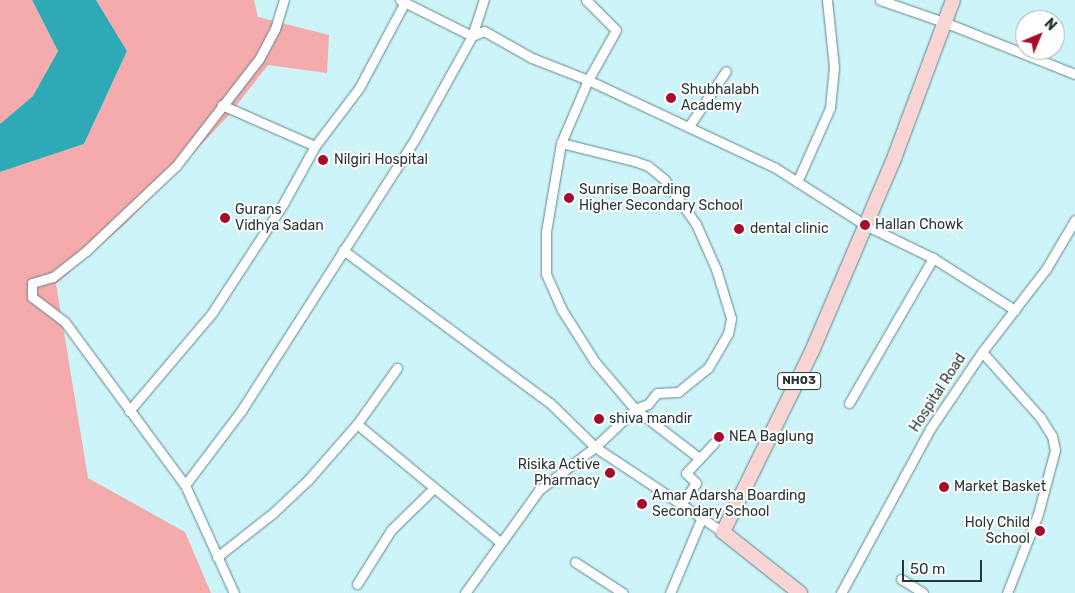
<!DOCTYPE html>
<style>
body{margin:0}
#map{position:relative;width:1075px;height:593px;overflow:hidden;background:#cdf4f9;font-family:Rubik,sans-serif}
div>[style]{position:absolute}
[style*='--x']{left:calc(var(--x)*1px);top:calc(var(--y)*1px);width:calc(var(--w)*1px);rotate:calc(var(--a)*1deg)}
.green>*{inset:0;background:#f5abab}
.water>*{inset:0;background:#30a9b6}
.roads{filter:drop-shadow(0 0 1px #62868b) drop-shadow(0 0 1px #62868b)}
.minor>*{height:9px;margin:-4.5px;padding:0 4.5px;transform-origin:4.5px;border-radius:4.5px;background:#fff}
.primary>*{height:14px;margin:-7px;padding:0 7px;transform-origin:7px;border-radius:7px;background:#f8d5d4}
.dots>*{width:14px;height:14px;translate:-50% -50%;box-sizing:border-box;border:2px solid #fff;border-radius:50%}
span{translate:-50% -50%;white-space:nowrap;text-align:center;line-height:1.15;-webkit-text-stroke:4px #fff;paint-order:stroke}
.shield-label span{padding:1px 4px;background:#fff;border:1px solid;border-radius:4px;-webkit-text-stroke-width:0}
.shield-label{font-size:12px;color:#273638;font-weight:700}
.poi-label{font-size:14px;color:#273638}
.left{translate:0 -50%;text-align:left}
.right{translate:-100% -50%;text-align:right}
.street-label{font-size:14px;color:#273638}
.north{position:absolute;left:1015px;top:10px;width:50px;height:50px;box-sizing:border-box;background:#fff;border:1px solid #a9afaf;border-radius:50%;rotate:45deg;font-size:14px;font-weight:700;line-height:20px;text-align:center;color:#273638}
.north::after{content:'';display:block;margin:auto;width:18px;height:22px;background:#a60d2c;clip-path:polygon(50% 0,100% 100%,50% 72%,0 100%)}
.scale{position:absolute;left:902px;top:560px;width:80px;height:22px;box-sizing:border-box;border:2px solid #273638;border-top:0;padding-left:6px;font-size:15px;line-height:18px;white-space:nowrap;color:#273638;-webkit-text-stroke:4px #fff;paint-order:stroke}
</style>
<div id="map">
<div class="green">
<i style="clip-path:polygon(0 0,32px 0,58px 51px,33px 96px,0 124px)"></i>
<i style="clip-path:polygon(96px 0,254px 0,258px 17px,329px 35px,327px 73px,268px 65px,229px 115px,178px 169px,126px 223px,56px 284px,88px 478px,185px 532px,211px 593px,0 593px,0 172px,84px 144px,127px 51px)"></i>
</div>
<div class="water">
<i style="clip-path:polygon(32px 0,96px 0,127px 51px,84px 144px,0 172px,0 124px,33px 96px,58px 51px)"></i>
</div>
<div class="roads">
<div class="minor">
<i style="--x:400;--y:0;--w:80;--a:26.6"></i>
<i style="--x:472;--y:36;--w:13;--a:-23"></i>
<i style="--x:484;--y:31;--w:55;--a:29.4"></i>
<i style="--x:532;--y:58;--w:60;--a:21.4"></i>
<i style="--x:588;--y:80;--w:205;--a:25.1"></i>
<i style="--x:774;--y:167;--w:108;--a:32.5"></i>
<i style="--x:865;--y:225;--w:76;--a:25.9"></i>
<i style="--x:933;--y:258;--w:97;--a:32.4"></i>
<i style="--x:586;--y:0;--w:42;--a:45"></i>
<i style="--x:616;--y:30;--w:57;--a:119.2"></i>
<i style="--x:588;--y:80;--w:69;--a:113.2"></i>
<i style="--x:561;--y:143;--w:90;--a:99.6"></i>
<i style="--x:546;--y:232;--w:42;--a:90"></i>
<i style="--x:546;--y:274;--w:39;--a:66"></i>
<i style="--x:562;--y:310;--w:62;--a:57.6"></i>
<i style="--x:595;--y:362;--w:62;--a:49.6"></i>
<i style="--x:635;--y:409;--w:81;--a:37.4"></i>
<i style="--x:880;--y:0;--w:68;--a:19"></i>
<i style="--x:944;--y:22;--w:141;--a:21.7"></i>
<i style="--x:689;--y:126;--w:66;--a:-56.1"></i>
<i style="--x:315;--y:146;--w:73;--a:-52.8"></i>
<i style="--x:359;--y:88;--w:98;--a:-61.9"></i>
<i style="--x:797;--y:182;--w:81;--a:-66"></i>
<i style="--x:830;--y:108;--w:41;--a:-84.4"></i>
<i style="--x:834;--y:67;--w:67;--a:-96"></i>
<i style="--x:343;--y:250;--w:257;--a:36.5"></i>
<i style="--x:550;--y:403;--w:63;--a:44.4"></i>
<i style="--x:595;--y:447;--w:154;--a:33.6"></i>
<i style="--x:982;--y:352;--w:87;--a:48.3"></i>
<i style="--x:1040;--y:417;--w:22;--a:58"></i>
<i style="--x:1052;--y:436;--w:14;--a:78"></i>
<i style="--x:1055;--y:450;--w:66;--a:104.9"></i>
<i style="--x:1038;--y:514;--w:85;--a:111.4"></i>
<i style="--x:849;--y:403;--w:168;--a:-59.9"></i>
<i style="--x:129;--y:411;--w:128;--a:-49.7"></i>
<i style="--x:212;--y:313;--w:130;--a:-56.9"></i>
<i style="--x:283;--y:204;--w:66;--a:-61.1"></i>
<i style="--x:315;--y:146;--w:102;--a:-156.2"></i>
<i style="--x:357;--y:424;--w:69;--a:-54.5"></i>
<i style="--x:185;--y:485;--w:93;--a:-52.9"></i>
<i style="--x:241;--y:411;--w:325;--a:-57.4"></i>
<i style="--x:416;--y:137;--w:115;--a:-61"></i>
<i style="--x:472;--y:36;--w:38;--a:-72"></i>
<i style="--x:682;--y:503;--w:24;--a:-55"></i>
<i style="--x:696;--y:483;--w:14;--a:-135"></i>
<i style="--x:686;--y:473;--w:41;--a:-47"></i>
<i style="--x:217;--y:557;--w:71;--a:-38.2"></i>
<i style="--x:273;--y:513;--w:48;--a:-43.3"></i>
<i style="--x:308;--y:480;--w:74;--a:-48.8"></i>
<i style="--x:357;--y:424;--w:185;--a:39.5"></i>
<i style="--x:575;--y:562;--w:57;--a:32.9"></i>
<i style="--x:901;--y:579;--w:26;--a:32"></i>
<i style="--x:357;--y:584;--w:64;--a:-57.8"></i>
<i style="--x:391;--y:530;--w:60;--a:-44.3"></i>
<i style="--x:234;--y:593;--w:119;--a:-114.4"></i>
<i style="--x:185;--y:485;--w:202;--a:-126.4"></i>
<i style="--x:65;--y:322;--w:41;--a:-142.9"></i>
<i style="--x:32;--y:297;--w:14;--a:-90"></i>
<i style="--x:32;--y:283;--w:22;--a:-16"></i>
<i style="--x:53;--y:277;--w:42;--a:-38.2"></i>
<i style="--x:86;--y:251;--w:124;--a:-43.4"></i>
<i style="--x:176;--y:166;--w:135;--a:-52.2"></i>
<i style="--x:259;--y:59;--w:34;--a:-62"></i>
<i style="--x:275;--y:29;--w:30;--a:-73"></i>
<i style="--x:465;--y:593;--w:127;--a:-54.3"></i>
<i style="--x:539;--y:490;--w:71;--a:-37.5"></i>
<i style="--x:595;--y:447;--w:55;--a:-43.5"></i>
<i style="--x:635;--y:409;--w:14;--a:-21"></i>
<i style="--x:648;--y:404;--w:14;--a:-51"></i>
<i style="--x:657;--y:393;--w:21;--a:-3"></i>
<i style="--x:678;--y:392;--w:38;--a:-39"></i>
<i style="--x:708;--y:368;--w:39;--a:-60"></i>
<i style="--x:728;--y:334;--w:16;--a:-79"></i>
<i style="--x:731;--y:318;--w:51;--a:-107"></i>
<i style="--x:716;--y:269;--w:49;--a:-114"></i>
<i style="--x:696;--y:224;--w:55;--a:-125.4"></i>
<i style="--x:664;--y:179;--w:21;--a:-141"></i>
<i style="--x:648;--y:166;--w:15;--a:-160"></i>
<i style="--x:634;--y:161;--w:75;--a:-166.1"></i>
<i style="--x:670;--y:593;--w:82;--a:-67.2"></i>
<i style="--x:841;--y:593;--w:187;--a:-61.5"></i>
<i style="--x:930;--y:429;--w:93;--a:-56"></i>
<i style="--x:982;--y:352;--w:105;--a:-52.4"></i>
<i style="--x:1046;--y:269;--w:57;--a:-59.4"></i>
</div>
<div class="primary">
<i style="--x:800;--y:593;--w:98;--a:-141.6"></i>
<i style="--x:723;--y:532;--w:202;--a:-63.8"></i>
<i style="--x:812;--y:351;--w:212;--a:-66.9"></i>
<i style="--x:895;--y:156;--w:166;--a:-69.6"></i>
</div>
</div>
<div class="dots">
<i style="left:671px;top:98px;background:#a60d2c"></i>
<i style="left:323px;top:160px;background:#a60d2c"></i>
<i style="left:569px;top:198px;background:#a60d2c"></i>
<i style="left:225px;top:218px;background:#a60d2c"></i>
<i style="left:865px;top:225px;background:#a60d2c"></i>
<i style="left:739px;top:229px;background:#a60d2c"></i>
<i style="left:599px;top:419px;background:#a60d2c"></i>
<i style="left:719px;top:437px;background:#a60d2c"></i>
<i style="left:610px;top:473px;background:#a60d2c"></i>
<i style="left:944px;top:487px;background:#a60d2c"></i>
<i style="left:642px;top:504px;background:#a60d2c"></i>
<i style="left:1040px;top:531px;background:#a60d2c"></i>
</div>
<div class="shield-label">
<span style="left:799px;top:381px">NH03</span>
</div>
<div class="poi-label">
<span class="left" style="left:681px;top:98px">Shubhalabh<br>Academy</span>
<span class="left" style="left:334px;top:160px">Nilgiri Hospital</span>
<span class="left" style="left:579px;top:198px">Sunrise Boarding<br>Higher Secondary School</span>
<span class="left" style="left:235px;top:218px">Gurans<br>Vidhya Sadan</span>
<span class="left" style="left:875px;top:225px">Hallan Chowk</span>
<span class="left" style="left:750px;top:229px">dental clinic</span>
<span class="left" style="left:609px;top:419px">shiva mandir</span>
<span class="left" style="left:729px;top:437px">NEA Baglung</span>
<span class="right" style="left:600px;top:473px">Risika Active<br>Pharmacy</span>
<span class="left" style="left:954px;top:487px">Market Basket</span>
<span class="left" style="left:652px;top:504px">Amar Adarsha Boarding<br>Secondary School</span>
<span class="right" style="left:1030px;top:531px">Holy Child<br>School</span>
</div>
<div class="street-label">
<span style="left:938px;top:393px;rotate:-57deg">Hospital Road</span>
</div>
<div class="north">N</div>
<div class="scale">50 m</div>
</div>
